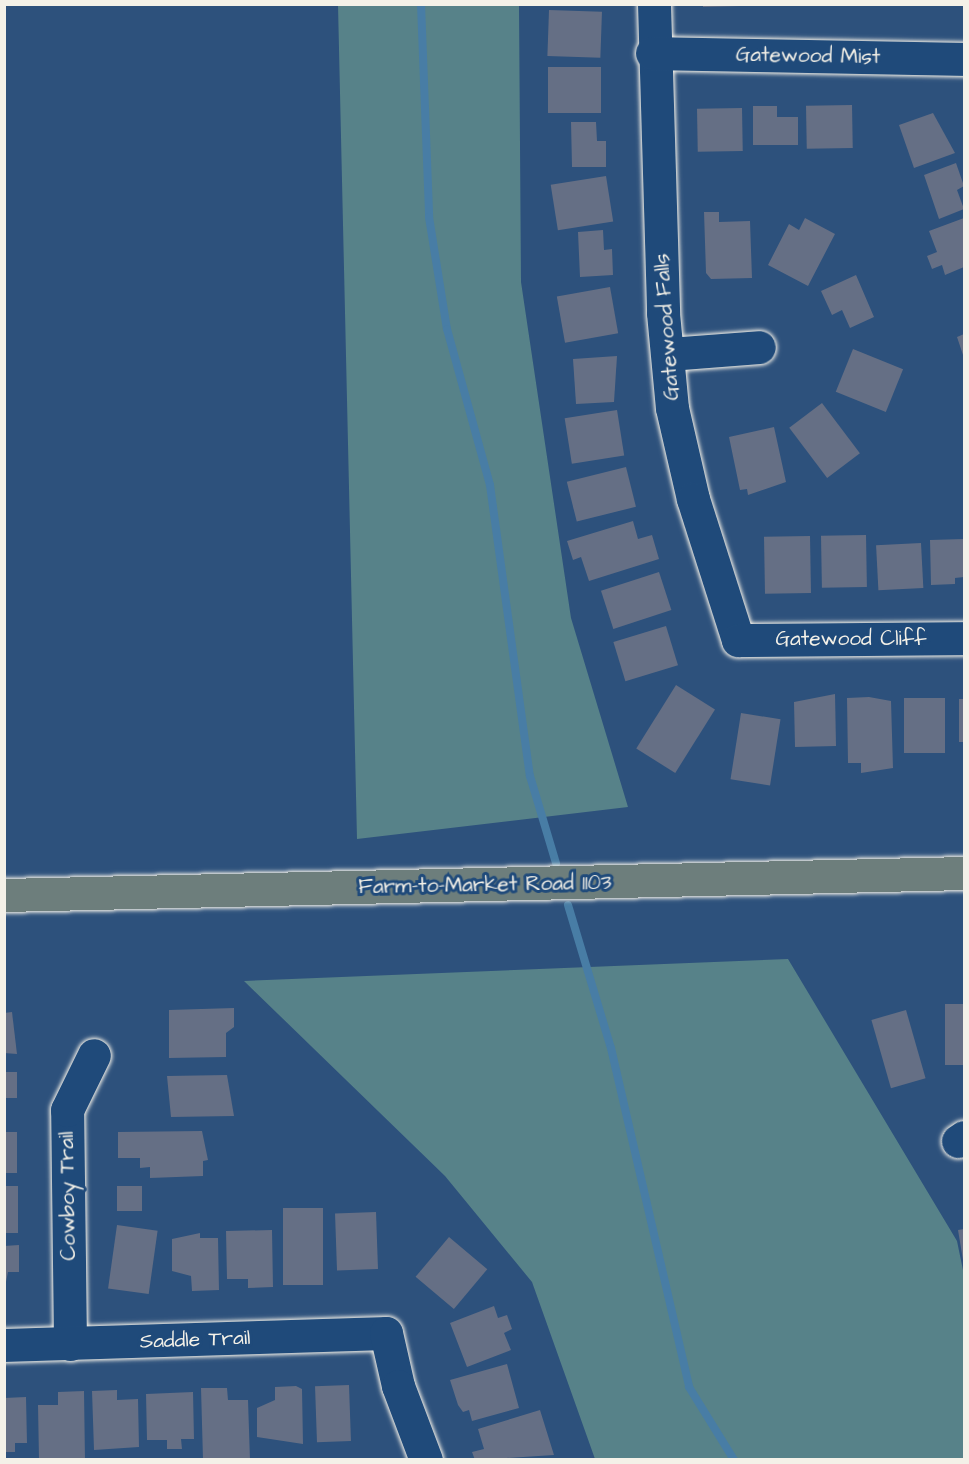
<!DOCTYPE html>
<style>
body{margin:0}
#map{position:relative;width:969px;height:1464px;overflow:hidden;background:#2d517c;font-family:"Architects Daughter",sans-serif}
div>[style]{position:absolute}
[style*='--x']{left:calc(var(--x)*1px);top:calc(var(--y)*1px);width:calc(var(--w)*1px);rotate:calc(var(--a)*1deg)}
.green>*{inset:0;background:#578289}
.stream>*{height:8px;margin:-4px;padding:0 4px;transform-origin:4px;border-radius:4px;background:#487da5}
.building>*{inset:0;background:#656f85;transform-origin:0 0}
.roads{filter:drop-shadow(0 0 2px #f4f1e8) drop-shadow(0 0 2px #f4f1e8)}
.minor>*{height:33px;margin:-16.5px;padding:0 16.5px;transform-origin:16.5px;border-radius:16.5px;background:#1f4a7a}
.major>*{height:33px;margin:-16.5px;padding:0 16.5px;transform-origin:16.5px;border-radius:16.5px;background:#6d7e7c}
span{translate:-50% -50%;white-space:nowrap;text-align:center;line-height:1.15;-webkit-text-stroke:6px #1f4a7a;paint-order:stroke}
.street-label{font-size:21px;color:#f4f1e8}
.frame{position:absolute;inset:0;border:6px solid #f4f1e8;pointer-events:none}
</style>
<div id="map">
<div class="green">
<i style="clip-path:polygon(338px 5px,519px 5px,521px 282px,571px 618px,628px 807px,357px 839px)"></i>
<i style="clip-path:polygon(788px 959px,957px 1241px,964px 1275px,964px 1459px,595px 1459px,532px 1282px,445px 1176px,244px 981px)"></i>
</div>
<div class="stream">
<i style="--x:421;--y:4;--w:213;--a:87.8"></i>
<i style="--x:429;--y:217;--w:113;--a:80.9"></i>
<i style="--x:447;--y:329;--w:162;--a:74.6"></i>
<i style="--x:490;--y:485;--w:294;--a:82.2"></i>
<i style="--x:530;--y:776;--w:91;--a:73.4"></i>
<i style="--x:568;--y:905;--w:149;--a:73.3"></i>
<i style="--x:611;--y:1048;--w:348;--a:77"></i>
<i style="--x:689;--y:1387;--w:86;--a:58.3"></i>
</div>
<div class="building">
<i style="clip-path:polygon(703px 4px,740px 4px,740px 6px,703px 7px)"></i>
<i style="left:549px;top:10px;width:53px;height:46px;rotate:2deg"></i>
<i style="left:548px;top:67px;width:53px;height:46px"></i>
<i style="left:852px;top:105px;width:43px;height:46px;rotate:89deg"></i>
<i style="clip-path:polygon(753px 106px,777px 106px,777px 117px,798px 117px,798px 145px,753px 145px)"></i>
<i style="left:742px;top:108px;width:43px;height:45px;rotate:89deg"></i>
<i style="clip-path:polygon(933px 113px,955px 153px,914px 168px,899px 125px)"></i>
<i style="clip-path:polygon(571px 122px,596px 122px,597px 141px,606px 141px,606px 167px,572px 167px)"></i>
<i style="clip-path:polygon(956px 163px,964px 186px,957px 190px,964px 209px,939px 219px,924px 175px)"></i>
<i style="left:606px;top:176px;width:46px;height:56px;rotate:81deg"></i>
<i style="clip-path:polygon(704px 212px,719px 212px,719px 222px,750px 221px,752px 278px,711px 279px,706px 273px)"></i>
<i style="clip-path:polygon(805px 218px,835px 234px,808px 286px,768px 265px,789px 224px,799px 230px)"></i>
<i style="clip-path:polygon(964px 218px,964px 267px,945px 275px,942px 265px,932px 269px,927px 256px,937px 252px,929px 231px)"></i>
<i style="clip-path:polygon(603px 230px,604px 250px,612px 249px,613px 275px,580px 277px,578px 232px)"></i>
<i style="clip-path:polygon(856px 275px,874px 317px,850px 328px,842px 310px,832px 315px,821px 291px)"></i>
<i style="left:610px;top:287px;width:47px;height:54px;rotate:80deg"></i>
<i style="clip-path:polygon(964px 334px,964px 358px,957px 337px)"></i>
<i style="left:853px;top:349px;width:54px;height:46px;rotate:22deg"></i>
<i style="clip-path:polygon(617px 356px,614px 402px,576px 404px,573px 359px)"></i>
<i style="left:822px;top:403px;width:63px;height:41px;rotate:53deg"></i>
<i style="left:617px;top:410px;width:46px;height:53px;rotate:81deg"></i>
<i style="clip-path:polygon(774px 427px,786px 482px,748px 495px,747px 489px,740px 490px,729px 437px)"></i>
<i style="left:626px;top:467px;width:41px;height:61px;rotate:76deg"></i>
<i style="clip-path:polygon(633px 521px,638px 539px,652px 535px,659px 559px,589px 581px,581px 557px,573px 560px,567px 541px)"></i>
<i style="left:866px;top:535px;width:52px;height:45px;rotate:89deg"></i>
<i style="left:810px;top:536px;width:57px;height:46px;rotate:89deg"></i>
<i style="clip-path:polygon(964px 539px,964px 577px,955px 578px,955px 584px,931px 585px,930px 540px)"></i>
<i style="left:921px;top:543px;width:45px;height:45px;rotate:87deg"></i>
<i style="left:659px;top:572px;width:40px;height:61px;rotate:72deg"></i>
<i style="left:666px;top:626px;width:41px;height:55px;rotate:73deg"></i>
<i style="left:676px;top:685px;width:46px;height:75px;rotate:32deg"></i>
<i style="clip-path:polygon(835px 694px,836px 746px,795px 747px,794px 702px)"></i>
<i style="clip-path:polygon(869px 697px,891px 701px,893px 768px,861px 773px,861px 763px,848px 763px,847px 698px)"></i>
<i style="left:904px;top:698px;width:41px;height:55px"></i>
<i style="left:959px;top:699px;width:5px;height:43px"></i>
<i style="left:741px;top:713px;width:40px;height:67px;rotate:9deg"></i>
<i style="left:945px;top:1004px;width:19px;height:61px"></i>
<i style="clip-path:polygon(234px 1008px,234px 1027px,226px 1033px,226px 1057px,169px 1058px,169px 1010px)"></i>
<i style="left:906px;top:1010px;width:71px;height:36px;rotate:74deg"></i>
<i style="clip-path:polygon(12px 1012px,17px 1054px,4px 1053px,4px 1013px)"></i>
<i style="left:4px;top:1072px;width:13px;height:26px"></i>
<i style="clip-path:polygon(227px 1075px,234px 1116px,171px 1117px,167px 1076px)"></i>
<i style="clip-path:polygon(202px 1131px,208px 1160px,203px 1161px,203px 1176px,150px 1178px,150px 1167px,140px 1168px,140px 1158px,118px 1158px,118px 1132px)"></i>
<i style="left:4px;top:1132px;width:13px;height:41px"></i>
<i style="left:4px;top:1186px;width:14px;height:47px"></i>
<i style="left:117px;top:1186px;width:25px;height:25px"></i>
<i style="left:283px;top:1208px;width:40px;height:77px"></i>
<i style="left:376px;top:1212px;width:57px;height:41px;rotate:88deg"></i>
<i style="left:117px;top:1225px;width:41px;height:64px;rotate:8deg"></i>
<i style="clip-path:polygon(964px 1229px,964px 1260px,963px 1260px,958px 1230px)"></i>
<i style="clip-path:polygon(272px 1230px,273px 1287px,248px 1288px,248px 1279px,227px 1279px,226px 1231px)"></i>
<i style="clip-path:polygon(200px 1233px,200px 1238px,218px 1238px,219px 1290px,192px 1291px,191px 1276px,172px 1271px,172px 1239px)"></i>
<i style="left:449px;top:1237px;width:50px;height:52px;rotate:40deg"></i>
<i style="clip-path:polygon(19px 1245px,19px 1272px,8px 1272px,4px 1292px,4px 1246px)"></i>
<i style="clip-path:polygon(494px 1306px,498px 1318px,507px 1315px,512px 1329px,504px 1333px,511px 1350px,467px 1367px,450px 1323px)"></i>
<i style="clip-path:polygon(507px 1364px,519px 1408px,472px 1421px,469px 1410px,463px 1412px,458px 1405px,450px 1380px)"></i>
<i style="left:349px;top:1385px;width:56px;height:34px;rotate:88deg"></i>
<i style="clip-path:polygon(296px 1386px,302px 1389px,303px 1444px,257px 1437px,257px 1408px,275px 1400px,275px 1387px)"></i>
<i style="clip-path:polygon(201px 1388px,227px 1388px,228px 1400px,248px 1400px,250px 1460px,203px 1460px)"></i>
<i style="clip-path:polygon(117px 1390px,117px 1400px,138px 1399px,139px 1447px,94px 1450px,92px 1391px)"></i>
<i style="clip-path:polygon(84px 1391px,85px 1460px,39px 1460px,38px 1405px,58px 1405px,58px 1392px)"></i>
<i style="clip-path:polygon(193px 1392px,194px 1439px,181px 1439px,182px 1449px,167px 1449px,167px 1440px,147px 1440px,146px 1394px)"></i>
<i style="clip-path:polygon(26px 1397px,27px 1443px,15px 1443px,15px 1452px,4px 1452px,4px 1398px)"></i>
<i style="clip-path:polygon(540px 1410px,554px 1455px,475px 1460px,472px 1452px,484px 1449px,478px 1429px)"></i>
</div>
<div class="roads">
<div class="minor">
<i style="--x:654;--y:4;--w:309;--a:88.3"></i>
<i style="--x:663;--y:313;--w:95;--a:84.6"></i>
<i style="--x:672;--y:408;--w:93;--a:77"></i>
<i style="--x:693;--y:499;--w:148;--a:72.3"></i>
<i style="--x:738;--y:640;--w:226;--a:-0.5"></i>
<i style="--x:652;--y:53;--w:312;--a:1.1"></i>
<i style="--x:669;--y:354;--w:90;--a:-4.4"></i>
<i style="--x:958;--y:1141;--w:7;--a:-34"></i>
<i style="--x:70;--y:1344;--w:234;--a:-90.7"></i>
<i style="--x:67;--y:1110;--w:61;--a:-63.9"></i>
<i style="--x:4;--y:1345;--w:382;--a:-1.8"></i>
<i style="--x:386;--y:1333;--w:54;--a:77.2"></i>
<i style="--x:398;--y:1386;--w:79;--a:69.3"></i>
</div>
<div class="major">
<i style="--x:4;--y:895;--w:960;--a:-1.31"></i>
</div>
</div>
<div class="street-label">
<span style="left:808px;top:56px;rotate:1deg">Gatewood Mist</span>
<span style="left:667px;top:327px;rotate:-94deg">Gatewood Falls</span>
<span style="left:851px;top:639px">Gatewood Cliff</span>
<span style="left:485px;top:885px;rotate:-1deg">Farm-to-Market Road 1103</span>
<span style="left:68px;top:1196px;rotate:-91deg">Cowboy Trail</span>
<span style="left:195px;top:1340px;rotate:-2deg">Saddle Trail</span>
</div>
<div class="frame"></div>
</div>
